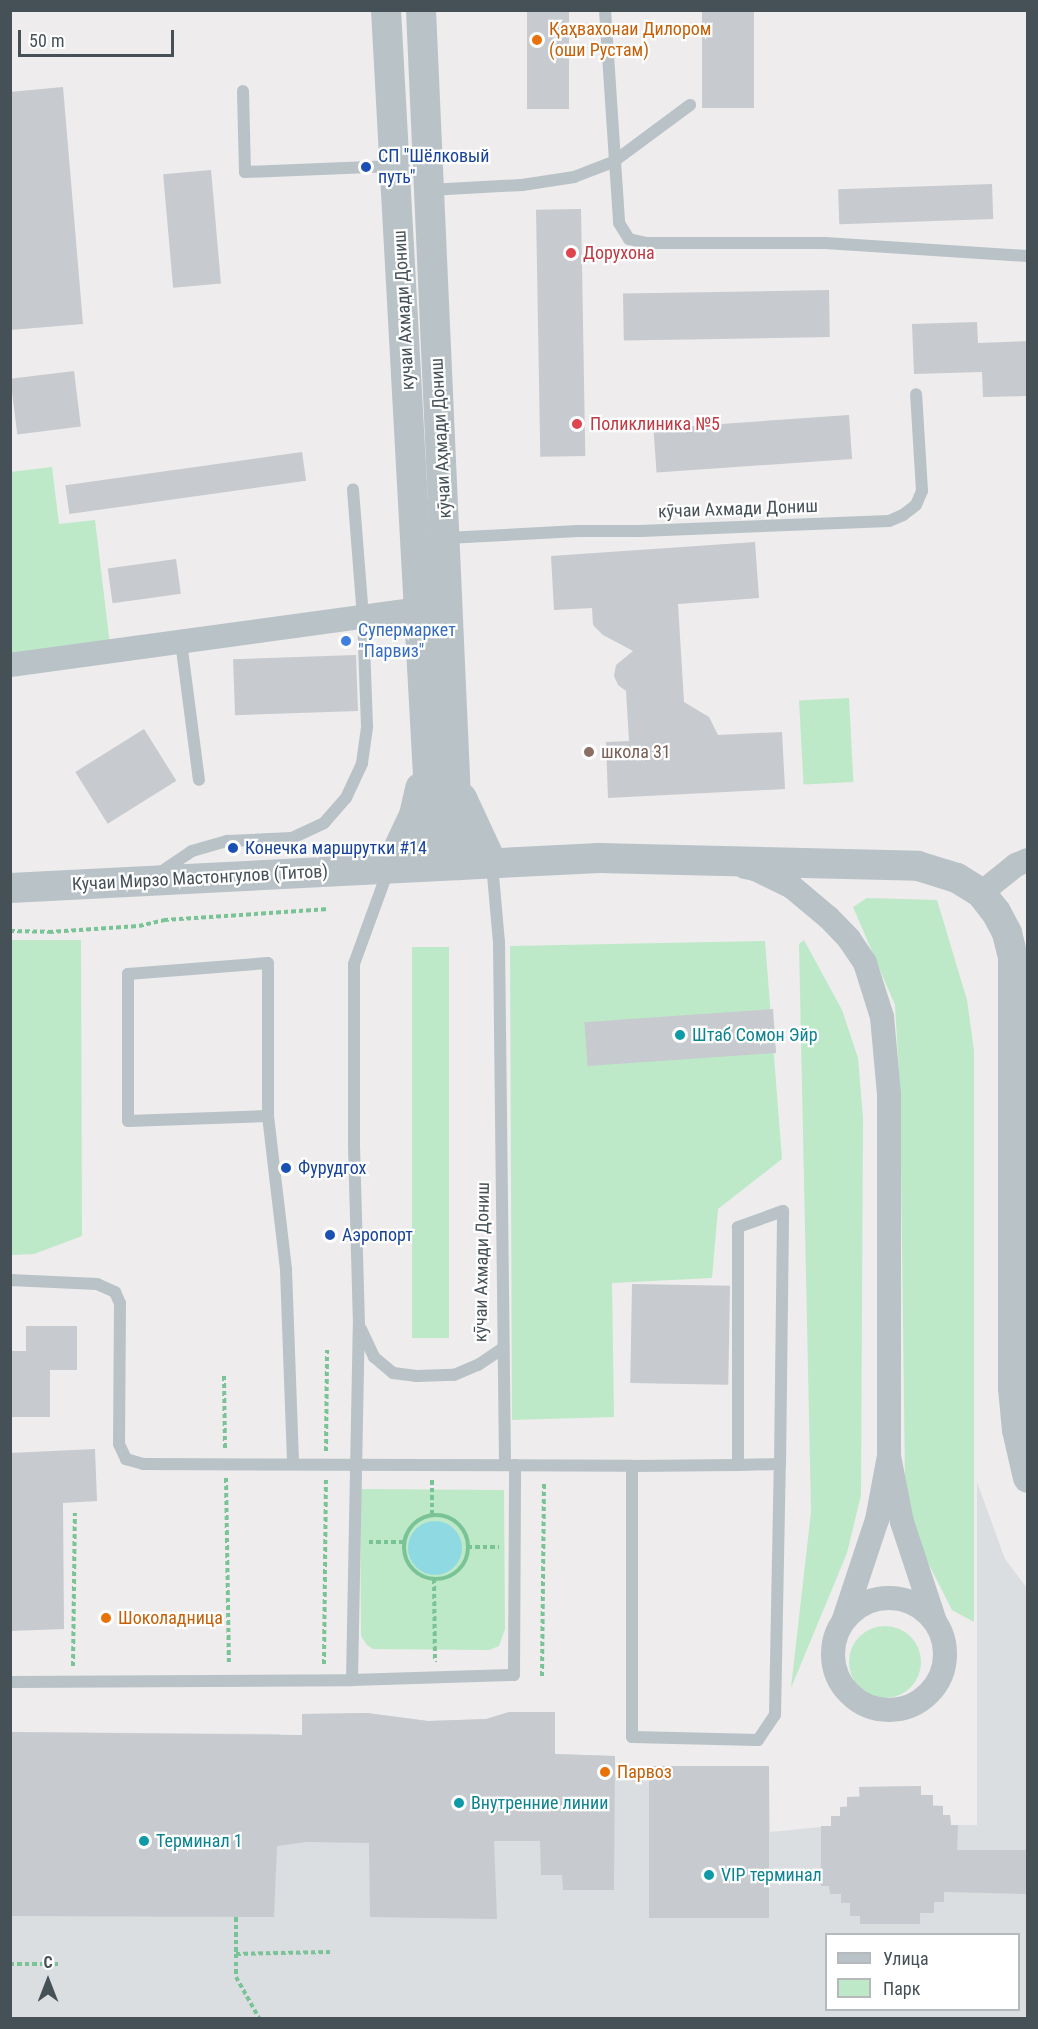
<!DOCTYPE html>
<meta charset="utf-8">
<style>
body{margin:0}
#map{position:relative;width:1038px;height:2029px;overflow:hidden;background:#eeecec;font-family:"Roboto Condensed",sans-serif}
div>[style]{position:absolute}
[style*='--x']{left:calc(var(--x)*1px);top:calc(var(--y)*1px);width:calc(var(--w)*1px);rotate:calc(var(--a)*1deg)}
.airport>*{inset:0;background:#dbdee0}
.green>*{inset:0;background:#bde9c9;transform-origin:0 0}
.round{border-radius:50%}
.water>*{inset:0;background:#8fdae2}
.building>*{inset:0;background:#c7cace;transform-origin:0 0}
.path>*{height:4px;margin-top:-2px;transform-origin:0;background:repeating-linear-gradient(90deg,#79c397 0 4.5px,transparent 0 7.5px)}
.path>.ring{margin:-2px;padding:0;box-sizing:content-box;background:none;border:4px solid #79c397;border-radius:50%}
.service>*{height:12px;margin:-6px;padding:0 6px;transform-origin:6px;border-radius:6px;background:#b8c2c7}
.minor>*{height:24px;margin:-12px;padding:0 12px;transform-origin:12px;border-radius:12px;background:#b8c2c7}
.minor>.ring{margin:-12px;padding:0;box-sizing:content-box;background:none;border:24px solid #b8c2c7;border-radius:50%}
.tertiary>*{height:30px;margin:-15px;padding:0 15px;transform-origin:15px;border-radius:15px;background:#b8c2c7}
.dots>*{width:16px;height:16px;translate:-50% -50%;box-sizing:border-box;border:3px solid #fff;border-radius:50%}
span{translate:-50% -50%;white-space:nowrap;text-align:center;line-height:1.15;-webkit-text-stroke:4.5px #fff;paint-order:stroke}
.food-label{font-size:18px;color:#c56008}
.left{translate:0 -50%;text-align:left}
.transit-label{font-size:18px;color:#164399}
.health-label{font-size:18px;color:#be3a42}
.street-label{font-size:18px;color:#465157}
.shop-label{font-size:18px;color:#366cbe}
.education-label{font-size:18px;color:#785e54}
.culture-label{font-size:18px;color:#0d838f}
.frame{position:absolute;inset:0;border:12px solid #465157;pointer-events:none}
.legend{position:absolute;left:825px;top:1933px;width:195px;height:78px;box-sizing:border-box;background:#fff;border:2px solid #b5b9bc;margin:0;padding:8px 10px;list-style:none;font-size:18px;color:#465157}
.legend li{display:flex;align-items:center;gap:12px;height:30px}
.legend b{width:30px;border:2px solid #b5b9bc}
.north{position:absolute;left:18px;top:1951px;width:60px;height:60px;-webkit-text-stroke:4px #fff;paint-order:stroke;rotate:0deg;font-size:16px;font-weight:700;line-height:24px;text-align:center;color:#465157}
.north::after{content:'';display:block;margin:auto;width:21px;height:27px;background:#465157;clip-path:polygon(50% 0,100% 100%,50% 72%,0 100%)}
.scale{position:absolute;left:18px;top:30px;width:156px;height:27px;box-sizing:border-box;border:3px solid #465157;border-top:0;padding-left:8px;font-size:18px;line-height:21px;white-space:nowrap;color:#465157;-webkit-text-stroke:4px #fff;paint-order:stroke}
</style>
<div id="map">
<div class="airport">
<i style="clip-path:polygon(evenodd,977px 1482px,1005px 1559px,1027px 1588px,1027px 2018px,11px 2018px,11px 1732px,280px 1734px,281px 1766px,303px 1765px,302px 1714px,367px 1713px,428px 1721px,486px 1719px,509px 1712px,555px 1712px,555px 1754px,615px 1756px,615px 1777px,648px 1778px,649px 1766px,769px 1766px,770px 1832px,831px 1826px,831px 1816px,840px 1816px,840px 1807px,847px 1806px,847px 1797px,859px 1796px,859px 1787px,921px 1786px,921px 1795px,933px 1795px,933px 1805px,943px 1806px,943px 1815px,950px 1815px,951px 1825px,977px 1825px,977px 1482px,826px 1934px,1018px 1934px,1018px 2010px,826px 2010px,826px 1934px)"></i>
</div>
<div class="green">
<i style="clip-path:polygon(52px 467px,59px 524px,95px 520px,110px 645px,11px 657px,10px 472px)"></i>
<i style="left:849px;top:698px;width:84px;height:50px;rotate:87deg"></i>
<i style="clip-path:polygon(867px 898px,937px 900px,967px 1000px,974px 1051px,974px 1622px,952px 1610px,917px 1541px,905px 1480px,900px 1090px,895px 1005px,853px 907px)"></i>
<i style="clip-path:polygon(11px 940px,81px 940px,82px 1236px,34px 1254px,11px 1255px)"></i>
<i style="clip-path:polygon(804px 940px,842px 1010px,858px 1058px,863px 1118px,861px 1495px,847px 1553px,791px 1688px,811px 1512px,799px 944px)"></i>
<i style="clip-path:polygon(765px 941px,782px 1159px,718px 1209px,712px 1278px,612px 1283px,614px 1417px,512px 1420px,510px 946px)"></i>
<i style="left:449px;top:947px;width:391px;height:37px;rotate:90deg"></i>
<i style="clip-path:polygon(360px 1489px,504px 1490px,505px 1629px,499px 1646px,489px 1650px,373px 1649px,367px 1645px,361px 1636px)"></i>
<i class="round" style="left:849px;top:1626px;width:72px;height:72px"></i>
</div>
<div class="water">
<i class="round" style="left:408px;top:1521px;width:54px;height:54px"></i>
</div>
<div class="building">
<i style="left:527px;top:10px;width:42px;height:99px"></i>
<i style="left:702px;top:10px;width:52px;height:98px"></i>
<i style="clip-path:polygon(63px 87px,83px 324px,10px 330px,10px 92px)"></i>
<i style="left:211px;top:170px;width:114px;height:48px;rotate:85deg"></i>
<i style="left:992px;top:184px;width:35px;height:154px;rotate:88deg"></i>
<i style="left:581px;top:209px;width:247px;height:45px;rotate:89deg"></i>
<i style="left:829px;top:290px;width:47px;height:206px;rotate:89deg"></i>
<i style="clip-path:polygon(977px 322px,978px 343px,1028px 341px,1028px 396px,983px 397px,982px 372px,914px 374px,912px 324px)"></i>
<i style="left:74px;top:371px;width:56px;height:64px;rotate:83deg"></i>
<i style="left:849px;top:415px;width:44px;height:196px;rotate:86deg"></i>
<i style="left:302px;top:452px;width:29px;height:239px;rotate:82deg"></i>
<i style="clip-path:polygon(755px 542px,759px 598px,678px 604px,684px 702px,709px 717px,718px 735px,782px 732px,785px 789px,608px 798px,606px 742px,629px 741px,626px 691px,618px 685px,614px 676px,616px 665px,633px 651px,603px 635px,593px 625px,592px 608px,554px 610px,551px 556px)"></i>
<i style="left:176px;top:559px;width:35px;height:69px;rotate:82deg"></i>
<i style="left:356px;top:655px;width:56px;height:123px;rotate:88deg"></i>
<i style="left:144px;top:729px;width:61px;height:81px;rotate:58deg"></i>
<i style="left:773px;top:1009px;width:44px;height:189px;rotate:86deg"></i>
<i style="left:632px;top:1284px;width:98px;height:99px;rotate:1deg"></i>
<i style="clip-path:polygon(26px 1326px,77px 1326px,77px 1370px,50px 1370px,50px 1417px,10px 1417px,10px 1351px,26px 1351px)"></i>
<i style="clip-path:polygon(95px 1449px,97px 1501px,63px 1503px,64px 1629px,10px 1631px,10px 1453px)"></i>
<i style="clip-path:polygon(509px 1712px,555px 1712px,555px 1754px,615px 1756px,614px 1890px,563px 1890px,562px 1875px,541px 1875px,540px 1841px,494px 1841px,497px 1919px,370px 1917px,369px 1843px,306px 1842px,277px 1846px,274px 1917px,10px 1916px,10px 1732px,302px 1735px,302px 1714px,367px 1713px,428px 1721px,486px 1719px)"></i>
<i style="left:649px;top:1766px;width:120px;height:152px"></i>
<i style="clip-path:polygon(921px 1786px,921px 1795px,933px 1795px,933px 1806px,943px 1806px,943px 1815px,950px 1815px,951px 1825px,958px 1825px,957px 1850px,1028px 1850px,1028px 1894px,944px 1892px,944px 1902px,934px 1902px,934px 1913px,920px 1913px,920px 1924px,860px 1924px,860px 1916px,850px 1916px,850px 1903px,841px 1903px,841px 1894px,830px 1894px,829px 1886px,821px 1886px,821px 1826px,831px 1826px,831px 1816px,840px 1816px,840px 1807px,847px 1807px,847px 1797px,860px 1797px,859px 1787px)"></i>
</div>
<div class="path">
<i style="--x:10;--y:931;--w:39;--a:1"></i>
<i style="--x:49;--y:932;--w:90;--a:-3.8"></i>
<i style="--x:139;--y:926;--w:26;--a:-13"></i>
<i style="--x:164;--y:920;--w:165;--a:-3.8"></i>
<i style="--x:224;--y:1376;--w:73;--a:89.2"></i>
<i style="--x:326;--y:1451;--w:101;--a:-89.4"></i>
<i style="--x:226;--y:1478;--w:187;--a:89.1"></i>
<i style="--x:432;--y:1515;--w:36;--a:-90"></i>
<i class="ring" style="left:404px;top:1515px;width:60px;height:60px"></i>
<i style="--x:369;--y:1542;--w:35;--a:0"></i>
<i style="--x:468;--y:1547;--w:31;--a:0"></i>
<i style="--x:434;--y:1579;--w:83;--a:89.3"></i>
<i style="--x:324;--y:1664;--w:184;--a:-89.4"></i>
<i style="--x:73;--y:1666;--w:153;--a:-89.3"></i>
<i style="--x:542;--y:1676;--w:195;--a:-89.4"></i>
<i style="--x:236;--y:1917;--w:37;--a:90"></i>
<i style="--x:236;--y:1954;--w:94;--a:-1.2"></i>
<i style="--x:236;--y:1954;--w:23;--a:90"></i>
<i style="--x:236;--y:1977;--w:47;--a:60.7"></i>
<i style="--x:10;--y:1964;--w:48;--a:0"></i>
</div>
<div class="service">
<i style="--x:605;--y:10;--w:213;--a:86.2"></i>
<i style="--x:619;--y:223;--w:19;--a:58"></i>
<i style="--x:629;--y:239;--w:18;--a:13"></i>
<i style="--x:647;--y:243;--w:178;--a:0"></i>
<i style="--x:825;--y:243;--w:203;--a:3.7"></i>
<i style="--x:243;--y:91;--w:81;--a:88.6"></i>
<i style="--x:245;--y:172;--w:149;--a:-2.3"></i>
<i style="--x:429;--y:190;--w:93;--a:-3.1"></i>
<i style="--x:522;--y:185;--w:53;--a:-8.7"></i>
<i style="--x:574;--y:177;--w:42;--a:-21"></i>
<i style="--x:613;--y:162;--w:96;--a:-36.5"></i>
<i style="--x:446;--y:538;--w:132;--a:-3"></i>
<i style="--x:578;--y:531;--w:62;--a:0"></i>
<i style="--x:640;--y:531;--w:249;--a:-2.3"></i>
<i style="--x:889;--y:521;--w:15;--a:-23"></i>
<i style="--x:903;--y:515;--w:16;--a:-38"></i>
<i style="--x:916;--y:505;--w:15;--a:-67"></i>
<i style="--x:922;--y:491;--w:97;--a:-93.5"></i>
<i style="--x:181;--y:642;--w:139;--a:82.6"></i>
<i style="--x:492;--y:864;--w:78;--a:84.9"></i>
<i style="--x:499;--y:942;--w:523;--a:89.34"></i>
<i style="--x:158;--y:874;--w:41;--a:-34.1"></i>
<i style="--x:192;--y:851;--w:37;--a:-16"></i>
<i style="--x:228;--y:841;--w:64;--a:-2.7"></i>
<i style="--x:292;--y:838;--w:35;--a:-25"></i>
<i style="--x:324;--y:823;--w:33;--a:-49"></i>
<i style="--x:346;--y:798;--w:38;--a:-65"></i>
<i style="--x:362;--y:763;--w:37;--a:-82"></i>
<i style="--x:367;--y:726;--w:109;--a:-92.1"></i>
<i style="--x:363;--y:617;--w:128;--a:-94.5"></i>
<i style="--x:268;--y:1116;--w:140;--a:178"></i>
<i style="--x:128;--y:1121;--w:147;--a:-90"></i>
<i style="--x:128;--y:974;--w:140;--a:-4.5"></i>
<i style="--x:268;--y:963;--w:153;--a:90"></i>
<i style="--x:268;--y:1116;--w:155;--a:83.3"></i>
<i style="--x:286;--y:1270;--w:194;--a:87.9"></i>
<i style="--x:10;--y:1280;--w:87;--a:2.6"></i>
<i style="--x:97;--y:1284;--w:20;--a:24"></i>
<i style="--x:115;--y:1292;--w:12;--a:66"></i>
<i style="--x:120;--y:1303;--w:141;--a:90.4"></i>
<i style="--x:119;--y:1444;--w:17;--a:65"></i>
<i style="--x:126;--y:1459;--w:18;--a:16"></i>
<i style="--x:143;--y:1464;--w:489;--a:0.2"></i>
<i style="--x:632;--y:1466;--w:271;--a:90"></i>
<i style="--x:632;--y:1737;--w:126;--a:1.4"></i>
<i style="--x:758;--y:1740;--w:30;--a:-56"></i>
<i style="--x:775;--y:1715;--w:251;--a:-88.9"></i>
<i style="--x:361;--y:1329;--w:31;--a:65"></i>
<i style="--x:374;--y:1357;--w:25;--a:40"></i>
<i style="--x:393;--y:1373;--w:24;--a:7"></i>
<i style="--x:417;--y:1376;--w:37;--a:-2"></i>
<i style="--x:454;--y:1375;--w:26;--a:-23"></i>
<i style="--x:478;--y:1365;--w:30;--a:-34"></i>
<i style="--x:632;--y:1466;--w:106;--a:-0.5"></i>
<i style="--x:738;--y:1465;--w:42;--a:-1.4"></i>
<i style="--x:780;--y:1464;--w:253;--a:-89.3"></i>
<i style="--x:783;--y:1211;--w:48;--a:160.4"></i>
<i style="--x:738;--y:1227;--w:238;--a:90"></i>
<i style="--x:352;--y:1680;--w:355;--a:-88.9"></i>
<i style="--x:359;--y:1325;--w:180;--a:-91.6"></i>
<i style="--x:354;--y:1145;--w:181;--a:-90"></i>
<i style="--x:354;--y:964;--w:102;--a:-70"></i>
<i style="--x:10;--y:1682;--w:342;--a:-0.3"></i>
<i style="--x:352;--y:1680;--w:162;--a:-1.8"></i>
<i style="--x:514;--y:1675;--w:210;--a:-89.7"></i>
</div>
<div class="minor">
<i style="--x:10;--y:665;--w:414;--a:-7.8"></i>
<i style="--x:745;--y:867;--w:10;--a:11"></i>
<i style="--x:755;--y:869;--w:41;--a:25.9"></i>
<i style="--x:792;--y:887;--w:48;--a:40"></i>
<i style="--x:829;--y:918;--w:29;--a:46"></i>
<i style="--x:849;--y:939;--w:29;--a:56"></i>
<i style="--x:865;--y:963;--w:57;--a:72.5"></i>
<i style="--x:882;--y:1017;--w:77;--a:84.8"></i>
<i style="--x:889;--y:1094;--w:362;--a:90"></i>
<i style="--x:981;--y:893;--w:45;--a:-38.7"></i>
<i style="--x:1016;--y:865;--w:13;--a:-23"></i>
<i class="ring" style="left:833px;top:1598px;width:88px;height:88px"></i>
<i style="--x:844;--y:1619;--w:104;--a:-71.6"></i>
<i style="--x:877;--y:1520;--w:65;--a:-79.4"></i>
<i style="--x:889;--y:1456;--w:67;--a:78.9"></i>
<i style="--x:902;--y:1522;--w:102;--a:71.7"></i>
</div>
<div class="tertiary">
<i style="--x:386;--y:10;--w:857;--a:86.86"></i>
<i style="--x:421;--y:10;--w:856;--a:87.46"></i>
<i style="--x:462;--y:798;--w:72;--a:65.2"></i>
<i style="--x:389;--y:868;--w:59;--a:-64.7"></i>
<i style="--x:414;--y:815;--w:28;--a:-77"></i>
<i style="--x:10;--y:888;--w:590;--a:-2.92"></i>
<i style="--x:599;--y:858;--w:319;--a:1.4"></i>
<i style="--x:918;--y:866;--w:41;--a:17.1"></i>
<i style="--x:957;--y:878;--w:28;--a:32"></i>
<i style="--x:981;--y:893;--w:24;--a:52"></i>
<i style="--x:996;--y:912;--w:24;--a:62"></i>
<i style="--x:1007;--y:933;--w:25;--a:76"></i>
<i style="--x:1013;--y:957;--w:431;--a:90"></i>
<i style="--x:1013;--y:1388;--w:42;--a:84.6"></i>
<i style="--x:1017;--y:1430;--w:49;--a:77.1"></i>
</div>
<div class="dots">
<i style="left:537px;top:40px;background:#e8710a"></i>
<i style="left:366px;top:167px;background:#1a4fb4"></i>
<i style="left:571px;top:253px;background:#e0444e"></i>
<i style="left:577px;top:424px;background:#e0444e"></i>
<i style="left:346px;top:641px;background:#3f7fe0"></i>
<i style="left:589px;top:752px;background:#8d6e63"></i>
<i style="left:233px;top:848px;background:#1a4fb4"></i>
<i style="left:680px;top:1035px;background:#0f9aa8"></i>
<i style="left:286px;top:1168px;background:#1a4fb4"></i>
<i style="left:330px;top:1235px;background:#1a4fb4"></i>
<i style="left:106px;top:1618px;background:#e8710a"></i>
<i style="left:605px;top:1772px;background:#e8710a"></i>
<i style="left:459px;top:1803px;background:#0f9aa8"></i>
<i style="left:144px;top:1841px;background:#0f9aa8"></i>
<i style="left:709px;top:1875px;background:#0f9aa8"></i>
</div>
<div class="food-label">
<span class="left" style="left:549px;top:40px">Қаҳвахонаи Дилором<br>(оши Рустам)</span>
<span class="left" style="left:118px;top:1618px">Шоколадница</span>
<span class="left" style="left:617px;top:1772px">Парвоз</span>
</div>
<div class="transit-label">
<span class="left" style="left:378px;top:167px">СП "Шёлковый<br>путь"</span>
<span class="left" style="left:245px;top:848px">Конечка маршрутки #14</span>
<span class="left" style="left:298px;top:1168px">Фурудгох</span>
<span class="left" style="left:342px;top:1235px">Аэропорт</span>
</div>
<div class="health-label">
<span class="left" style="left:583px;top:253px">Дорухона</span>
<span class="left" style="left:590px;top:424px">Поликлиника №5</span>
</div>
<div class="street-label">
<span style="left:404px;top:310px;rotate:-93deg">кучаи Ахмади Дониш</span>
<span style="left:441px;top:438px;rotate:-93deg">кӯчаи Аҳмади Дониш</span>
<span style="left:738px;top:509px;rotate:-2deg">кӯчаи Ахмади Дониш</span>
<span style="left:200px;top:878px;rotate:-3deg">Кучаи Мирзо Мастонгулов (Титов)</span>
<span style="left:482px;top:1262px;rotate:-89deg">кӯчаи Ахмади Дониш</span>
</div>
<div class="shop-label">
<span class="left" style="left:358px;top:641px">Супермаркет<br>"Парвиз"</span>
</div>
<div class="education-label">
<span class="left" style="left:601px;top:752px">школа 31</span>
</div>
<div class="culture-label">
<span class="left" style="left:692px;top:1035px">Штаб Сомон Эйр</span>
<span class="left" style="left:471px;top:1803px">Внутренние линии</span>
<span class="left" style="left:156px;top:1841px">Терминал 1</span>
<span class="left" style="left:721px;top:1875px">VIP терминал</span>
</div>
<div class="frame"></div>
<ul class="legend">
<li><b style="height:8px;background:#b8c2c7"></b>Улица</li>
<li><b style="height:16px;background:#bde9c9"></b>Парк</li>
</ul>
<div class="north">С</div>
<div class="scale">50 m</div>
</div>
